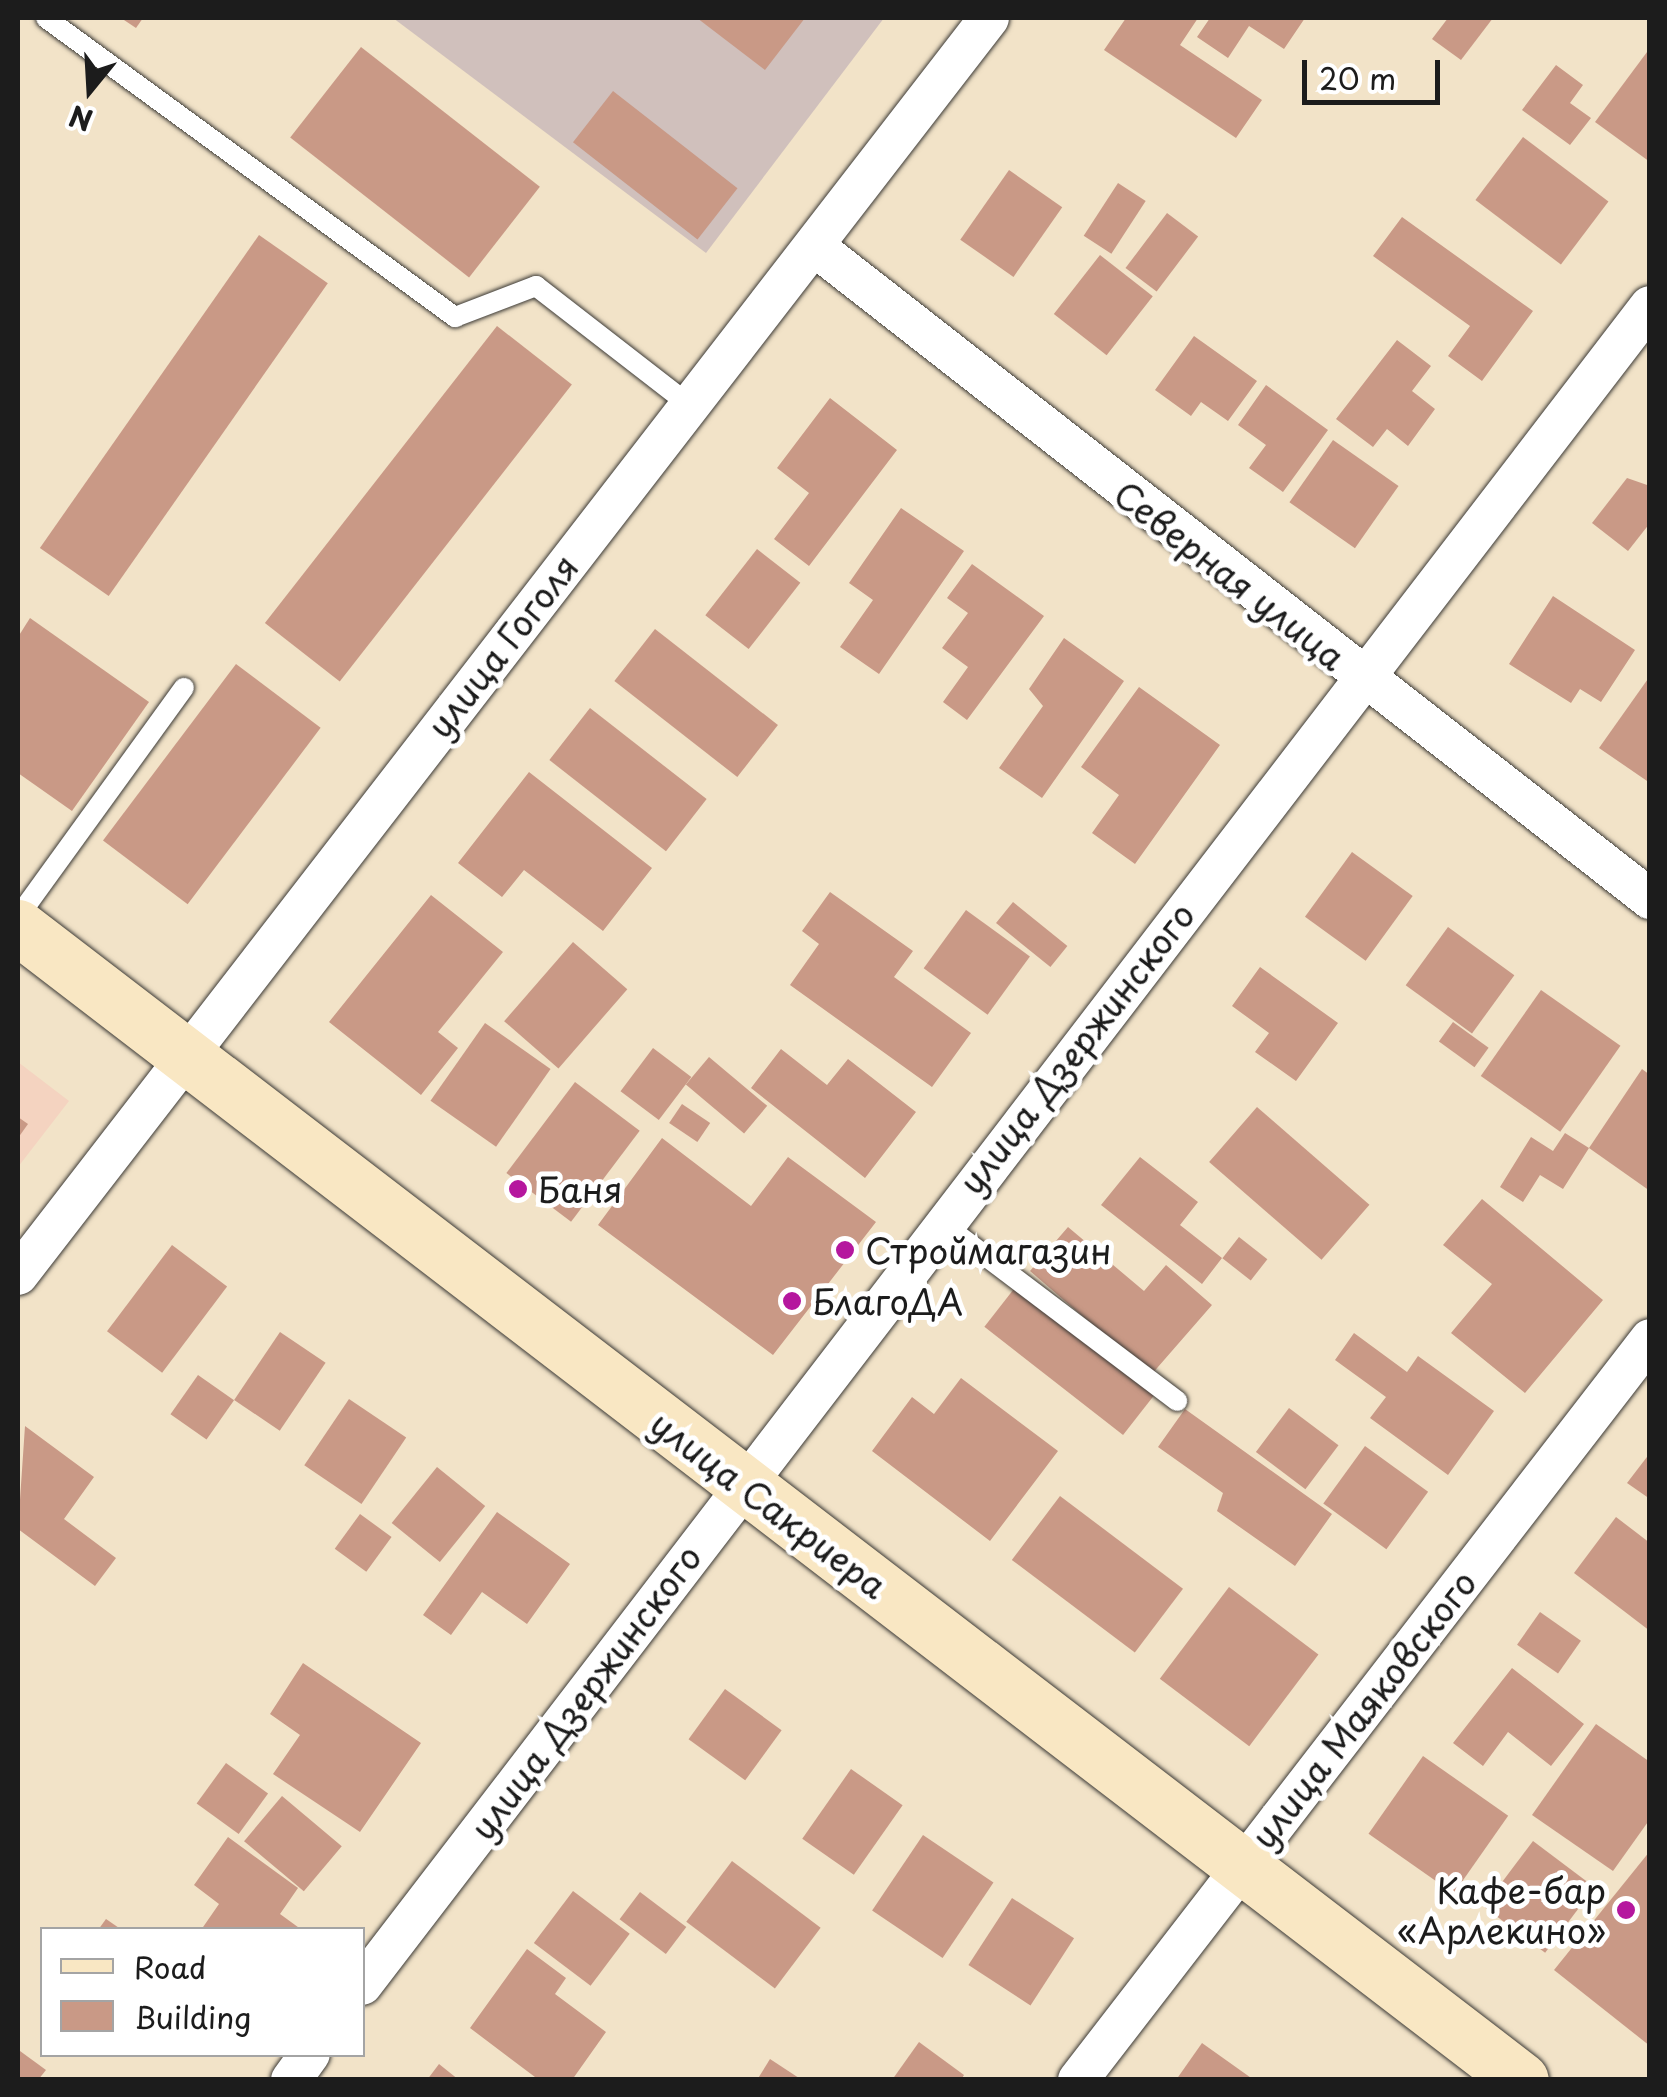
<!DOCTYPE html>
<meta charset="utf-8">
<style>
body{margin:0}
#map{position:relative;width:1667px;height:2097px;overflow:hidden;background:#f2e3c8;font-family:"Playpen Sans",sans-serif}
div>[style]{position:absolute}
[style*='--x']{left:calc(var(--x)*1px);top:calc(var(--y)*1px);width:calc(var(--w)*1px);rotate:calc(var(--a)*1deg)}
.built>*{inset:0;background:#f4d3c0}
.industrial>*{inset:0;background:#d0c0bc}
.building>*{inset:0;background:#c99986;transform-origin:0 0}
.roads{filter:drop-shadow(0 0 2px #3c3a36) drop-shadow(0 0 2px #3c3a36)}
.lane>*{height:20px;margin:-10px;padding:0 10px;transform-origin:10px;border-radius:10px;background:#fff}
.street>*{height:40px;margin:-20px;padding:0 20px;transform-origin:20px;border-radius:20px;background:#fff}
.secondary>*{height:55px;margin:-27.5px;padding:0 27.5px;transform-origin:27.5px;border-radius:27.5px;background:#f9e7c3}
.dots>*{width:28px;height:28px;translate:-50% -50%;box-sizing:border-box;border:5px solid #fff;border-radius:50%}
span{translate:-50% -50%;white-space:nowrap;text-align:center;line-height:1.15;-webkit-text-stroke:10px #fff;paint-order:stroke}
.street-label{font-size:35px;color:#1c1c1c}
.poi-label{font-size:35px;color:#1c1c1c}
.left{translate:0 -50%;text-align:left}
.right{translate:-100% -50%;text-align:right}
.frame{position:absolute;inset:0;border:20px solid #1c1c1c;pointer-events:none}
.legend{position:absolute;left:40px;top:1927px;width:325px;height:130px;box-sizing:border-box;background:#fff;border:2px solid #a4a4a4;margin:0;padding:12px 18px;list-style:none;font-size:30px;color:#1c1c1c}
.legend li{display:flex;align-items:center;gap:20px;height:50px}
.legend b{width:50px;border:2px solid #a4a4a4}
.north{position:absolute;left:40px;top:40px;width:100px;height:100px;-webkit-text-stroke:8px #fff;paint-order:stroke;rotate:198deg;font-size:28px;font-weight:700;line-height:40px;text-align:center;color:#1c1c1c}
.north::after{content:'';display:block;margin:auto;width:35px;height:45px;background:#1c1c1c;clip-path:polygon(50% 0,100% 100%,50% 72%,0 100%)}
.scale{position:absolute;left:1302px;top:60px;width:138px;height:45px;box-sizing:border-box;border:5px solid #1c1c1c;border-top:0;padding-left:12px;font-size:30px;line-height:35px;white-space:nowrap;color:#1c1c1c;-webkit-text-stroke:8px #fff;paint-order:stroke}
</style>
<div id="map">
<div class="built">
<i style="clip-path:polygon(18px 1062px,69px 1101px,18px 1167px)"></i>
</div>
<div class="industrial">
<i style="clip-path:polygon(393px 18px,884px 18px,706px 253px)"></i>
</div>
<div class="building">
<i style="clip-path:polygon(121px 18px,143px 18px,136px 28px)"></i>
<i style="clip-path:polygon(697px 18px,805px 18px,765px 70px)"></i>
<i style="clip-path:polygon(1126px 18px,1198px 18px,1180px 45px,1262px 100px,1236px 138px,1104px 50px)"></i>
<i style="clip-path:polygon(1210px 18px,1305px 18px,1284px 49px,1249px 26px,1228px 58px,1197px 37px)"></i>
<i style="clip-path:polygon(1448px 18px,1493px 18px,1461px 60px,1432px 39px)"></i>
<i style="left:361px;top:47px;width:227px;height:115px;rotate:38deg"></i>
<i style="clip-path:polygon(1650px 48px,1650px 162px,1595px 122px)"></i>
<i style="clip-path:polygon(1556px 65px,1583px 85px,1570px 103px,1591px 118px,1570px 145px,1522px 110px)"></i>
<i style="left:613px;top:91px;width:158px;height:65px;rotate:38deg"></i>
<i style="left:1523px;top:137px;width:107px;height:79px;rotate:37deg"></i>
<i style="left:1009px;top:170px;width:65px;height:85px;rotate:35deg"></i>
<i style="left:1118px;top:183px;width:33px;height:63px;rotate:33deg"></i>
<i style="left:1167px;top:213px;width:39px;height:69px;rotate:37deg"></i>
<i style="clip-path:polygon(1402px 217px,1533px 311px,1482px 381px,1448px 356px,1470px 326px,1373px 256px)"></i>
<i style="left:259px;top:235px;width:84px;height:382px;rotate:35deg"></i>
<i style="left:1100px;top:255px;width:67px;height:75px;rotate:38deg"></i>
<i style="left:497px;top:326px;width:95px;height:377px;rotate:38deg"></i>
<i style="clip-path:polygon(1194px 336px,1257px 381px,1228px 421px,1201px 402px,1191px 416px,1155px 390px)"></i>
<i style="clip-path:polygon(1397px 340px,1431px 366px,1412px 391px,1435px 409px,1408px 446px,1387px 429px,1373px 447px,1336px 419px)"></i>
<i style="clip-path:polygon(1266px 385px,1328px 430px,1283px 492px,1249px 468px,1266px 445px,1238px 425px)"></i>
<i style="clip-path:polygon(830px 398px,897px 450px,809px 566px,774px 539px,809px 493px,777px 468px)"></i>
<i style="left:1333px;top:440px;width:80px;height:76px;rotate:35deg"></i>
<i style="clip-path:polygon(1627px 478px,1650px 486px,1650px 523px,1628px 551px,1592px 523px)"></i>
<i style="clip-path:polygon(901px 508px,964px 551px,879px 674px,840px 647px,873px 600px,849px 583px)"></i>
<i style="left:757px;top:549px;width:55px;height:84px;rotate:38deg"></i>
<i style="clip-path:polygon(972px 564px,1044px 616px,967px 720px,943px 702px,968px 667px,942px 648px,968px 613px,947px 598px)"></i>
<i style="clip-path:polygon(1553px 596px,1635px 650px,1601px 702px,1580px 689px,1571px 703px,1509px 664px)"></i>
<i style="clip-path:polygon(30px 618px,149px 702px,72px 811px,18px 773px,18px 637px)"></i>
<i style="left:655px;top:629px;width:156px;height:66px;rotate:38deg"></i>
<i style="clip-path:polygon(1064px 638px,1124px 681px,1042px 798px,999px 768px,1043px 706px,1029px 689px)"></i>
<i style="left:236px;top:664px;width:106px;height:221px;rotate:37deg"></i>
<i style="clip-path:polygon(1650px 676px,1650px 783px,1599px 748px)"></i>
<i style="clip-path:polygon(1139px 687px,1220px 745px,1135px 864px,1092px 833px,1119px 795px,1081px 767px)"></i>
<i style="left:590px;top:708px;width:148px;height:66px;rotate:38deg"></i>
<i style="clip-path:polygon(529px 772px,652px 868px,603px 931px,524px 870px,502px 897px,458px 863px)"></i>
<i style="left:1352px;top:852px;width:75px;height:80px;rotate:36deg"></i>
<i style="clip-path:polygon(830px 892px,913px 951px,894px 977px,971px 1033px,932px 1087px,790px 985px,819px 944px,802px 931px)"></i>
<i style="clip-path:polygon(431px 895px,503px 952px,438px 1032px,458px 1048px,421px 1095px,329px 1022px)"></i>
<i style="left:1013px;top:902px;width:70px;height:27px;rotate:39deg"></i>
<i style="left:966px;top:910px;width:79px;height:72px;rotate:36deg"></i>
<i style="left:1448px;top:927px;width:82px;height:72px;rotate:36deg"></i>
<i style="left:573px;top:942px;width:72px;height:105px;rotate:41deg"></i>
<i style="clip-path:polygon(1260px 967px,1338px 1023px,1296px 1081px,1255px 1052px,1269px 1033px,1232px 1006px)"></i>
<i style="left:1541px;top:990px;width:97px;height:105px;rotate:35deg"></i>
<i style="left:1453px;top:1022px;width:44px;height:24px;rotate:36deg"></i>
<i style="left:485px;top:1023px;width:80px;height:95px;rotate:35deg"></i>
<i style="left:653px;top:1048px;width:48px;height:54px;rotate:37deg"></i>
<i style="clip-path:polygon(781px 1049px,827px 1085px,848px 1059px,916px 1112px,865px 1178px,751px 1088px)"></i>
<i style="left:709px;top:1057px;width:76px;height:36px;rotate:40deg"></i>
<i style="clip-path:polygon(1642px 1069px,1650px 1075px,1650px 1191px,1589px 1148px)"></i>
<i style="left:575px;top:1082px;width:81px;height:114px;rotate:37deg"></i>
<i style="left:682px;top:1104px;width:34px;height:23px;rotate:34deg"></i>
<i style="left:1257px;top:1107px;width:149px;height:73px;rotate:41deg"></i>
<i style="clip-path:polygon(18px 1117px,28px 1124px,18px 1138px)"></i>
<i style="clip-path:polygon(1565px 1133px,1589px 1148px,1563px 1189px,1540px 1175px,1523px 1202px,1500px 1187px,1531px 1137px,1553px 1151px)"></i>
<i style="clip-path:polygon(662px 1138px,751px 1206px,788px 1157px,876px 1222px,773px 1355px,598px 1225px)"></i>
<i style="clip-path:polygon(1140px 1157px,1198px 1202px,1180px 1225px,1222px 1258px,1202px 1284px,1101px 1205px)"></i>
<i style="clip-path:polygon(1482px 1199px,1603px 1300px,1525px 1393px,1451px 1333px,1492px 1284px,1443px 1245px)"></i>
<i style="clip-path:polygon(1068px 1227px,1144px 1291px,1166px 1265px,1212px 1305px,1151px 1375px,1030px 1271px)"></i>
<i style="left:1239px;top:1237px;width:36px;height:27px;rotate:38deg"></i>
<i style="left:172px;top:1245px;width:69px;height:108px;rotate:37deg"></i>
<i style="left:1017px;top:1285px;width:176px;height:53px;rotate:38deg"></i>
<i style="left:280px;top:1332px;width:55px;height:82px;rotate:34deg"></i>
<i style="clip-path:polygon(1354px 1333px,1407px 1372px,1418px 1356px,1494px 1411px,1448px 1475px,1370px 1418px,1386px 1397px,1335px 1360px)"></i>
<i style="left:198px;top:1375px;width:44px;height:48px;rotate:35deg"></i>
<i style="clip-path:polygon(961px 1378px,1058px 1451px,990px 1541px,872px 1451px,912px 1397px,934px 1414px)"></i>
<i style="left:349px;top:1399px;width:69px;height:80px;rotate:34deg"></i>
<i style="left:1289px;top:1408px;width:62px;height:55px;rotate:37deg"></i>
<i style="clip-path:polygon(1185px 1409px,1332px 1514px,1295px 1566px,1217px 1511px,1223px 1493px,1158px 1447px)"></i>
<i style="clip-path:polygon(25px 1426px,94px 1477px,64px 1519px,116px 1558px,95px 1586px,18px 1529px)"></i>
<i style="left:1365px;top:1446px;width:78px;height:71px;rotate:36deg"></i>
<i style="clip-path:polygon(1650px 1453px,1650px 1499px,1627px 1483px)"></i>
<i style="left:437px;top:1467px;width:62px;height:72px;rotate:39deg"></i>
<i style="left:1060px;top:1496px;width:154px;height:80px;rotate:37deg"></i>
<i style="clip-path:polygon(497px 1512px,570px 1564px,527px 1624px,482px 1592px,451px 1635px,423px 1615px)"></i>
<i style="left:360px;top:1514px;width:39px;height:43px;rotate:36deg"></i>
<i style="clip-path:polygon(1616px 1517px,1650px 1543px,1650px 1631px,1574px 1573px)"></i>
<i style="left:1229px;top:1587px;width:112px;height:115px;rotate:37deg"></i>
<i style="left:1540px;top:1612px;width:50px;height:40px;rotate:35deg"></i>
<i style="clip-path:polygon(303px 1663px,421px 1743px,360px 1832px,273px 1774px,300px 1735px,270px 1714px)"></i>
<i style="clip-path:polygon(1512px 1668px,1584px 1724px,1551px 1766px,1508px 1732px,1483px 1766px,1453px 1743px)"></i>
<i style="left:725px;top:1689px;width:70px;height:62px;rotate:36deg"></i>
<i style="clip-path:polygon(1596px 1724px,1650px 1762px,1650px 1819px,1613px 1871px,1532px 1815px)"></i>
<i style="left:1423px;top:1756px;width:104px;height:95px;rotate:35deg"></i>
<i style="left:226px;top:1763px;width:52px;height:50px;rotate:36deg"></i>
<i style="left:851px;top:1769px;width:63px;height:85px;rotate:35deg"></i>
<i style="left:282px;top:1796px;width:78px;height:59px;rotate:40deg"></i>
<i style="left:923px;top:1835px;width:85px;height:91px;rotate:34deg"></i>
<i style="clip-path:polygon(228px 1837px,298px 1888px,280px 1914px,302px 1930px,201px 1930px,219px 1904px,194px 1885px)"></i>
<i style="left:1533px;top:1841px;width:77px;height:82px;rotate:37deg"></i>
<i style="clip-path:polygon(1650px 1851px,1650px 2046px,1554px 1970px)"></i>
<i style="left:732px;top:1861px;width:111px;height:76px;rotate:37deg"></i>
<i style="left:573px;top:1891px;width:71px;height:65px;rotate:37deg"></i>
<i style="left:640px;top:1892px;width:58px;height:34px;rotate:37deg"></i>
<i style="left:1012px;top:1898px;width:74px;height:80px;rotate:33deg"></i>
<i style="clip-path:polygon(106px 1919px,122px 1930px,98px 1930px)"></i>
<i style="clip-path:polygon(527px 1949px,566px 1978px,555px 1994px,606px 2032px,572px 2080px,539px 2080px,470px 2028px)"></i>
<i style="clip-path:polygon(919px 2042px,964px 2075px,961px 2080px,892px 2080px)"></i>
<i style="clip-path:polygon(1202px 2043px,1254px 2080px,1176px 2080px)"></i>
<i style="clip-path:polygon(20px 2051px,46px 2070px,38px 2080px,18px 2080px)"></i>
<i style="clip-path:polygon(770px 2059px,802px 2080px,757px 2080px)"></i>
<i style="clip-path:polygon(439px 2064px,459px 2080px,427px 2080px)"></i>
</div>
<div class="roads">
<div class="lane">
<i style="--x:46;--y:18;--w:507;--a:36.17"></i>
<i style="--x:455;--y:317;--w:87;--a:-20.9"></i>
<i style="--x:536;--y:286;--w:192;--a:37.8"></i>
<i style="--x:18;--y:917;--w:283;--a:-54.1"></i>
<i style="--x:942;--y:1223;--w:295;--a:37.1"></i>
</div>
<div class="street">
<i style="--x:814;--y:246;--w:1061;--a:37.99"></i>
<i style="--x:18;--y:1275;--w:1588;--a:-52.31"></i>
<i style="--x:362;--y:1985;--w:2116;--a:-52.51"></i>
<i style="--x:291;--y:2080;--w:32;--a:-54"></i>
<i style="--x:1078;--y:2080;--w:936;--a:-52.33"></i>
</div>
<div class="secondary">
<i style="--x:18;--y:927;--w:1894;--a:37.49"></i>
</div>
</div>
<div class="dots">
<i style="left:518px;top:1189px;background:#b5179e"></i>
<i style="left:845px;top:1250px;background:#b5179e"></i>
<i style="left:792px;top:1301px;background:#b5179e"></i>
<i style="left:1626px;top:1910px;background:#b5179e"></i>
</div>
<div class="street-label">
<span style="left:1230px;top:575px;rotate:38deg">Северная улица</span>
<span style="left:502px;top:646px;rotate:-52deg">улица Гоголя</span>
<span style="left:1076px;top:1048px;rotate:-52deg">улица Дзержинского</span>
<span style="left:769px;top:1504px;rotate:37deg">улица Сакриера</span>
<span style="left:585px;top:1692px;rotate:-53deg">улица Дзержинского</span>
<span style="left:1363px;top:1709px;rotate:-52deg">улица Маяковского</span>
</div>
<div class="poi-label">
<span class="left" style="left:538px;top:1189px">Баня</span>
<span class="left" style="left:865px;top:1250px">Строймагазин</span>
<span class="left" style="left:812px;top:1301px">БлагоДА</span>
<span class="right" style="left:1606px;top:1910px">Кафе-бар<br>«Арлекино»</span>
</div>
<div class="frame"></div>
<ul class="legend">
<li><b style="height:12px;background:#f9e7c3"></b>Road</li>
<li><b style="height:28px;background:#c99986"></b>Building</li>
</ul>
<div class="north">N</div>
<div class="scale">20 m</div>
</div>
